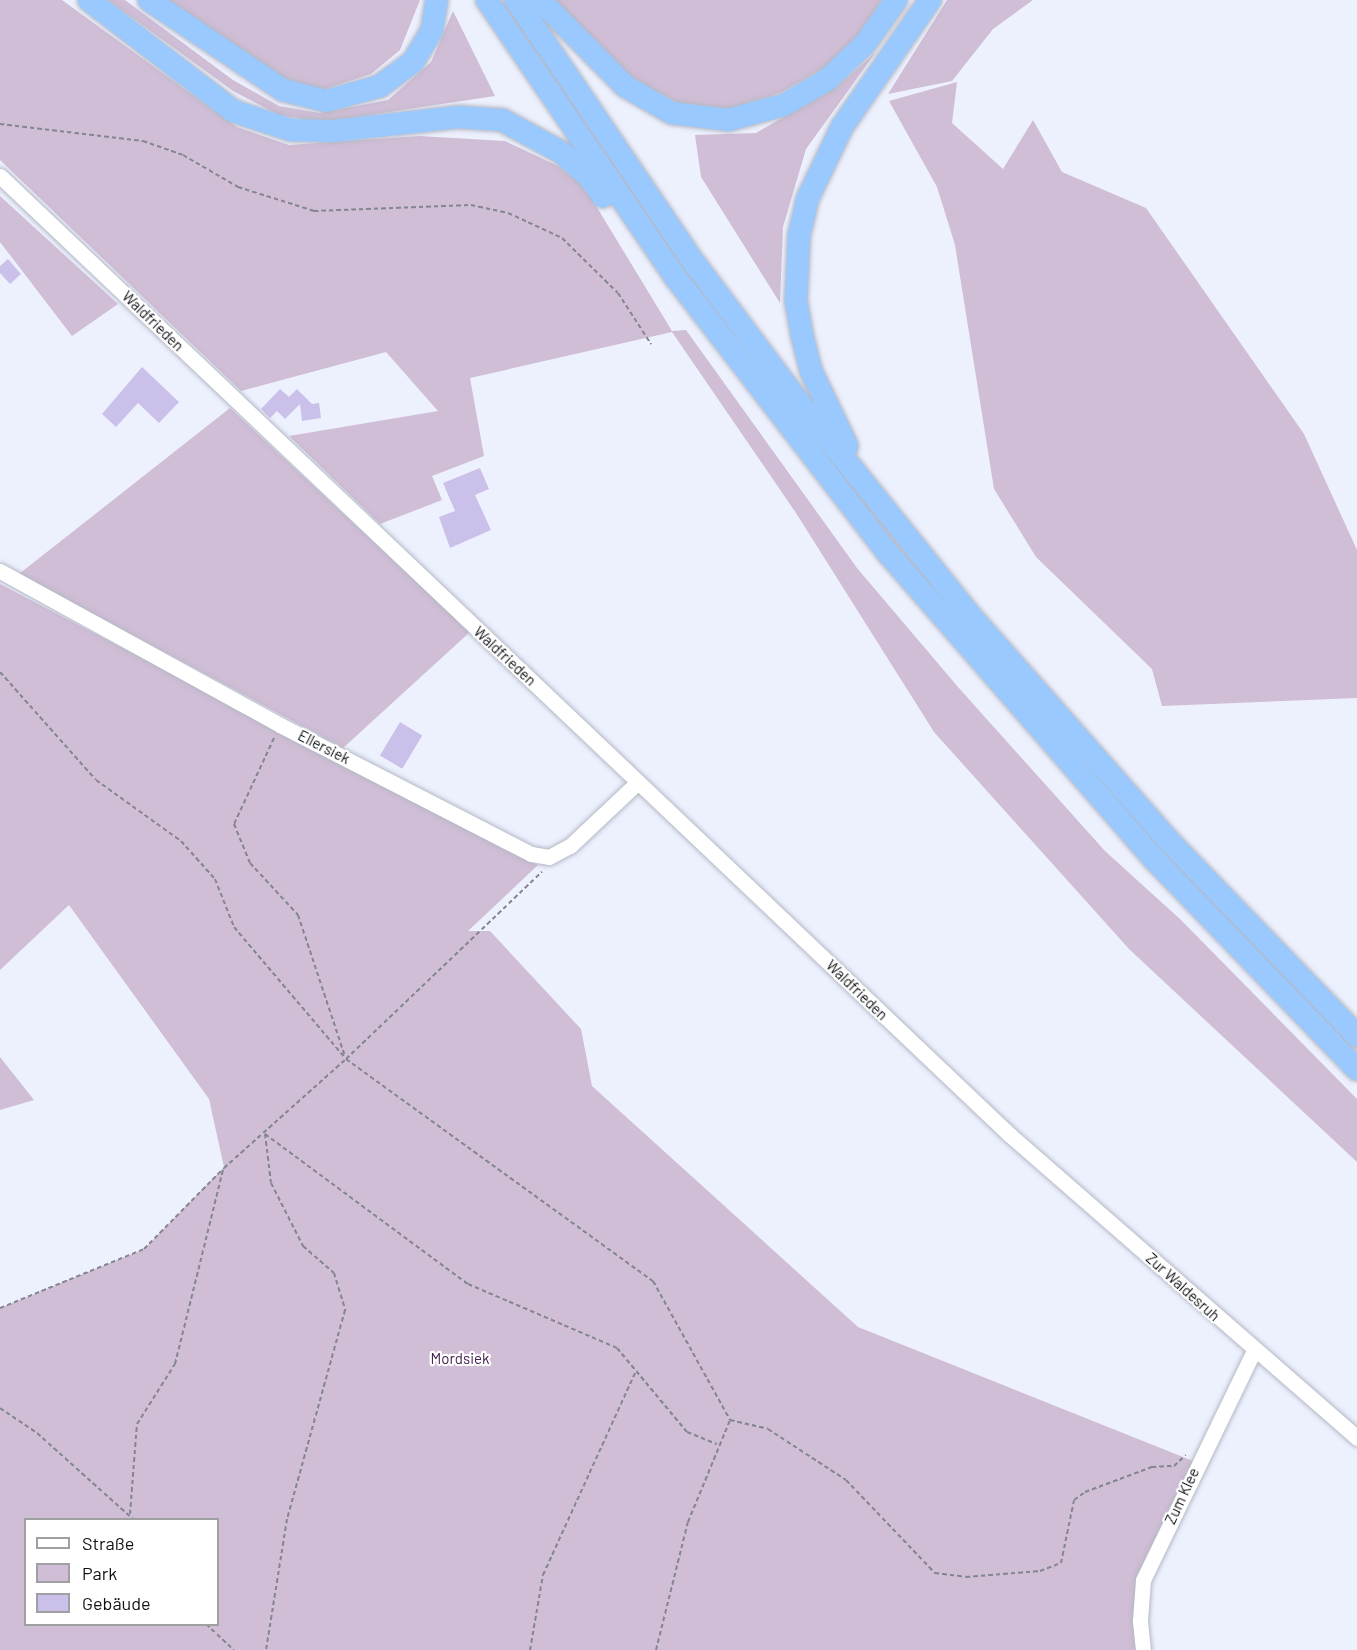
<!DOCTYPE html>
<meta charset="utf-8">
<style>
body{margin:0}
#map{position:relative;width:1357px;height:1650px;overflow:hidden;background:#edf1fe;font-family:Barlow,sans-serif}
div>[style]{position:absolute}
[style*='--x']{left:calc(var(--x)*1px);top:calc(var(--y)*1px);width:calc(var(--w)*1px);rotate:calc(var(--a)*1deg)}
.green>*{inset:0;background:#d0bdd6}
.building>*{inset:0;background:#cac0ea;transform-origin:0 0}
.path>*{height:2px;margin-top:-1px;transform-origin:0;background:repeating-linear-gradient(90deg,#83868e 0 4.5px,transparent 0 7.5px)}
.roads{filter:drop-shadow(0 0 2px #b4b8c4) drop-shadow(0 0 2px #b4b8c4)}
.minor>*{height:15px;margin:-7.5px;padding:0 7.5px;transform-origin:7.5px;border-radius:7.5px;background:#fff}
.highway>*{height:22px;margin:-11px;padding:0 11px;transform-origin:11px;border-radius:11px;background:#99c9fe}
span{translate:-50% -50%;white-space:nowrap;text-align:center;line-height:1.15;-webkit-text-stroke:4.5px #fff;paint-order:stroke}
.street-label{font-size:15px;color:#111216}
.park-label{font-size:15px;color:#44204f}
.legend{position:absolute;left:24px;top:1518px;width:195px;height:108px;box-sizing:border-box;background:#fff;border:2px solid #a0a0a2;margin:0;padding:8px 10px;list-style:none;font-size:18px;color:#111216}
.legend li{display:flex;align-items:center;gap:12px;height:30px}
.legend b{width:30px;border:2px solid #a0a0a2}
</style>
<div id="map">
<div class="green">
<i style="clip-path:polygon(0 0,62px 0,237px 127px,289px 145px,419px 136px,505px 141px,558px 166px,584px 186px,672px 331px,686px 330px,857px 568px,958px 687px,1105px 851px,1181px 920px,1357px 1099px,1357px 1162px,1129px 949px,934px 732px,796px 513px,672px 332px,470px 378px,484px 456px,432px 476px,442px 500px,380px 524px,289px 436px,438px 411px,386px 352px,241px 391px,0 160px)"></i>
<i style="clip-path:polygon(108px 0,125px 0,233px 80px,279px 106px,320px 113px,388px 100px,431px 62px,453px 11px,495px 96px,323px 122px,279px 115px,233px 91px)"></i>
<i style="clip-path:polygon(164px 0,420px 0,400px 50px,371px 74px,322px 90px,285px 80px)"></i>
<i style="clip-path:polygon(550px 0,882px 0,860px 34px,824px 68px,780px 93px,729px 109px,678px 103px,636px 81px)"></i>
<i style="clip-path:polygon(947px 0,1033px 0,993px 29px,952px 81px,888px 94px)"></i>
<i style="clip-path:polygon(876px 52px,806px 149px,783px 227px,780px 303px,701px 177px,695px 135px,756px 133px,840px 84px)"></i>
<i style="clip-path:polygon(957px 82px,952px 123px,1003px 169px,1033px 120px,1062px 172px,1146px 208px,1304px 434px,1357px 550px,1357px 698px,1162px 706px,1152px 669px,1036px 557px,994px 489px,955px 245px,937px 187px,889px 101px)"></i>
<i style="clip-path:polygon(0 196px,118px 304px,72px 336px,0 242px)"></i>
<i style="clip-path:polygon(230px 408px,470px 632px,343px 748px,19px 574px)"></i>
<i style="clip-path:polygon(evenodd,0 584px,538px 865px,468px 931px,490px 931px,581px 1029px,592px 1086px,858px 1327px,1198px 1463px,1143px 1580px,1143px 1650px,0 1650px,0 1308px,144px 1249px,224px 1167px,209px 1099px,69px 905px,0 970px,0 584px,26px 1520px,218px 1520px,218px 1624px,26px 1624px,26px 1520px)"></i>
<i style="clip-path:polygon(0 1057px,34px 1100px,0 1110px)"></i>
</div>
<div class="building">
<i style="clip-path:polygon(8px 259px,21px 274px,10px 284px,0 273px,0 266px)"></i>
<i style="clip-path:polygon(142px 367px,179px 402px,159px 423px,138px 403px,116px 427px,102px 414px)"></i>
<i style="clip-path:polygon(280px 389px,289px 397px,297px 389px,312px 404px,319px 403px,321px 418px,302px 421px,300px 404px,285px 419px,277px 411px,270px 418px,261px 409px)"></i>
<i style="clip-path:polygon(480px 468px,489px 489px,475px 495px,491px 530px,450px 548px,439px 517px,455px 511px,443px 483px)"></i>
<i style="left:400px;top:722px;width:26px;height:39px;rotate:31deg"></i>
</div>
<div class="path">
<i style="--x:0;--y:124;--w:144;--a:6.8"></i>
<i style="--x:143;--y:141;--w:42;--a:19.3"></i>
<i style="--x:183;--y:155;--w:64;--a:30.2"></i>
<i style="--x:238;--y:187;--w:80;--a:17.5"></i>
<i style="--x:314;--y:211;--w:157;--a:-2.2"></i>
<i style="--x:471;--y:205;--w:38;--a:12"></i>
<i style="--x:508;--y:213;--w:60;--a:24.8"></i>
<i style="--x:562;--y:238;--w:78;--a:44.5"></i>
<i style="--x:618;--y:293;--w:61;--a:57.1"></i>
<i style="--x:0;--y:672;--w:144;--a:48.4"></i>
<i style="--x:96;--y:780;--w:105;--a:35.7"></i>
<i style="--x:181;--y:841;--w:51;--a:48.2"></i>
<i style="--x:215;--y:879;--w:52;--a:68.4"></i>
<i style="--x:234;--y:927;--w:173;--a:49.7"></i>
<i style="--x:346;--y:1059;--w:379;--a:35.9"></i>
<i style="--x:653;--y:1281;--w:159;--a:61"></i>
<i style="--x:730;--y:1420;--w:39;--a:13"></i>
<i style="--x:768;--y:1429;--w:93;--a:33.2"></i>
<i style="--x:846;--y:1480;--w:129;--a:46.3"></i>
<i style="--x:935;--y:1573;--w:31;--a:7"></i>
<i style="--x:966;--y:1577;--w:74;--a:-4.6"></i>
<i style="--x:1040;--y:1571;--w:22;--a:-21"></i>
<i style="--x:1061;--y:1563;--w:64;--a:-78.3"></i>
<i style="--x:1074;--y:1500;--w:14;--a:-36"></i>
<i style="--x:1085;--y:1492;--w:72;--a:-20.5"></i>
<i style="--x:1152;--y:1467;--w:22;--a:-3"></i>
<i style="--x:1174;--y:1466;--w:16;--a:-43"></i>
<i style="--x:274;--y:738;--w:95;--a:114.9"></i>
<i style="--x:234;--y:824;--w:42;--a:67.7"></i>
<i style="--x:250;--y:863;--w:71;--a:47.3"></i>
<i style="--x:298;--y:915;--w:149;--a:71.6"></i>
<i style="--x:265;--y:1134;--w:252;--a:36.5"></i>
<i style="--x:468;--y:1284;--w:162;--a:23.2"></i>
<i style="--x:617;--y:1348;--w:109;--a:50.2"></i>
<i style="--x:687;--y:1432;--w:32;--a:22"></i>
<i style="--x:265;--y:1134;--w:49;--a:83"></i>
<i style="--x:271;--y:1183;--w:71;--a:63.1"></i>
<i style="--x:303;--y:1246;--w:41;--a:41.1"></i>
<i style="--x:334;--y:1273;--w:39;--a:73"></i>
<i style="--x:345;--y:1310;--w:217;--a:105.5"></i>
<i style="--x:287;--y:1519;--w:133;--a:99.1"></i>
<i style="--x:0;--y:1308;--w:156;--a:-22.3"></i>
<i style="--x:144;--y:1249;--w:114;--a:-45.4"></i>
<i style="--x:224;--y:1168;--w:164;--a:-41.8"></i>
<i style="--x:346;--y:1059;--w:271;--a:-43.7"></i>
<i style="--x:0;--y:1408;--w:45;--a:34"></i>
<i style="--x:37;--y:1433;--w:130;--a:41.9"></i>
<i style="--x:130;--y:1514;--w:90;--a:-85.6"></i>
<i style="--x:137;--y:1424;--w:71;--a:-57.7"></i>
<i style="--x:175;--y:1364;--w:200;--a:-76.1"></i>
<i style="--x:206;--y:1624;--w:38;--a:43"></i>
<i style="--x:530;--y:1650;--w:76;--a:-80.2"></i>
<i style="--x:543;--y:1575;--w:224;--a:-65.5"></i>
<i style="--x:656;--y:1650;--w:132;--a:-76"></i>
<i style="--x:688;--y:1522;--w:110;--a:-67.6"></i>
</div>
<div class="roads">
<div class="minor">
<i style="--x:0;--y:176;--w:1393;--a:43.52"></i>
<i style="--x:1010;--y:1135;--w:461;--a:41.1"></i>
<i style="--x:0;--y:571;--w:320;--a:28.8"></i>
<i style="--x:280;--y:725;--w:282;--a:27.2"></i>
<i style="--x:531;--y:854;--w:18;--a:9"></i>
<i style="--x:549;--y:857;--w:24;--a:-28"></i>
<i style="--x:570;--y:846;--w:93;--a:-43.3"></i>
<i style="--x:1143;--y:1650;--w:30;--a:-96"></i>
<i style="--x:1140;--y:1620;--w:40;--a:-85.7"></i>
<i style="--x:1143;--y:1580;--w:255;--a:-64.2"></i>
</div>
<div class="highway">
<i style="--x:89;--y:0;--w:182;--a:37.6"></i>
<i style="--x:233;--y:111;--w:61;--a:18.1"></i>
<i style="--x:291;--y:130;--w:42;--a:1.4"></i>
<i style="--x:333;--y:131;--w:125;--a:-6.4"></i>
<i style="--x:457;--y:117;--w:45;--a:3.8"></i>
<i style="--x:502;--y:120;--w:67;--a:28.5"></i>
<i style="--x:561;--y:152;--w:38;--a:42"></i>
<i style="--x:589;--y:177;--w:24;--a:54"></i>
<i style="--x:149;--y:0;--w:161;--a:33.9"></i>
<i style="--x:283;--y:90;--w:44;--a:14.3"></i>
<i style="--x:326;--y:101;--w:56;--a:-15.5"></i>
<i style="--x:380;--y:86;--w:41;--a:-36"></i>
<i style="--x:413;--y:62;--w:37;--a:-59"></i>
<i style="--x:432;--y:30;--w:30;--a:-81"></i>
<i style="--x:487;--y:0;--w:336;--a:55.8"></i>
<i style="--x:676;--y:278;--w:347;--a:52.4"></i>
<i style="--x:888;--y:553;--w:403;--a:49"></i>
<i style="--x:1152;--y:857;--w:295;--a:46"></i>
<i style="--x:516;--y:0;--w:319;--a:55.9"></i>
<i style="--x:695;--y:264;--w:176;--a:53.1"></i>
<i style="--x:801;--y:405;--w:267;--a:51.2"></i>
<i style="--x:968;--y:613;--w:304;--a:48.6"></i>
<i style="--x:1169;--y:841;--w:271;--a:46"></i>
<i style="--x:540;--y:0;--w:121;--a:45.3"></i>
<i style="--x:625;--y:86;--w:54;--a:29.9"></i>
<i style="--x:672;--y:113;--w:56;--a:7.1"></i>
<i style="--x:728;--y:120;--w:58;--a:-15"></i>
<i style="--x:784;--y:105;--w:50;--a:-30.2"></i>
<i style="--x:827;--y:80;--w:52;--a:-43.5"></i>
<i style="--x:865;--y:44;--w:54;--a:-54.8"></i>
<i style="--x:847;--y:446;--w:83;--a:-115.6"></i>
<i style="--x:811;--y:371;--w:37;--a:-104"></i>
<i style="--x:802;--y:335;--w:36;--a:-100"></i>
<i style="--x:796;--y:300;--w:64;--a:-87.3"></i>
<i style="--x:799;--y:236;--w:37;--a:-77"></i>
<i style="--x:807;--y:200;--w:81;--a:-64.4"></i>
<i style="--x:842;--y:127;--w:155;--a:-55.3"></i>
</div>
</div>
<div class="street-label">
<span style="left:153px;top:321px;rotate:44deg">Waldfrieden</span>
<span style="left:505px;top:656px;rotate:43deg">Waldfrieden</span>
<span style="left:324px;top:747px;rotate:27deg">Ellersiek</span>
<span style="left:857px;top:990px;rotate:44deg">Waldfrieden</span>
<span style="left:1183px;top:1287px;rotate:42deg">Zur Waldesruh</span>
<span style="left:1182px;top:1496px;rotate:-65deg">Zum Klee</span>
</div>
<div class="park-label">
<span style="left:460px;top:1359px">Mordsiek</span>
</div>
<ul class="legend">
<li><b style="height:8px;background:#fff"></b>Straße</li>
<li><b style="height:16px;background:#d0bdd6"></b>Park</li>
<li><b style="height:16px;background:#cac0ea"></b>Gebäude</li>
</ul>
</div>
